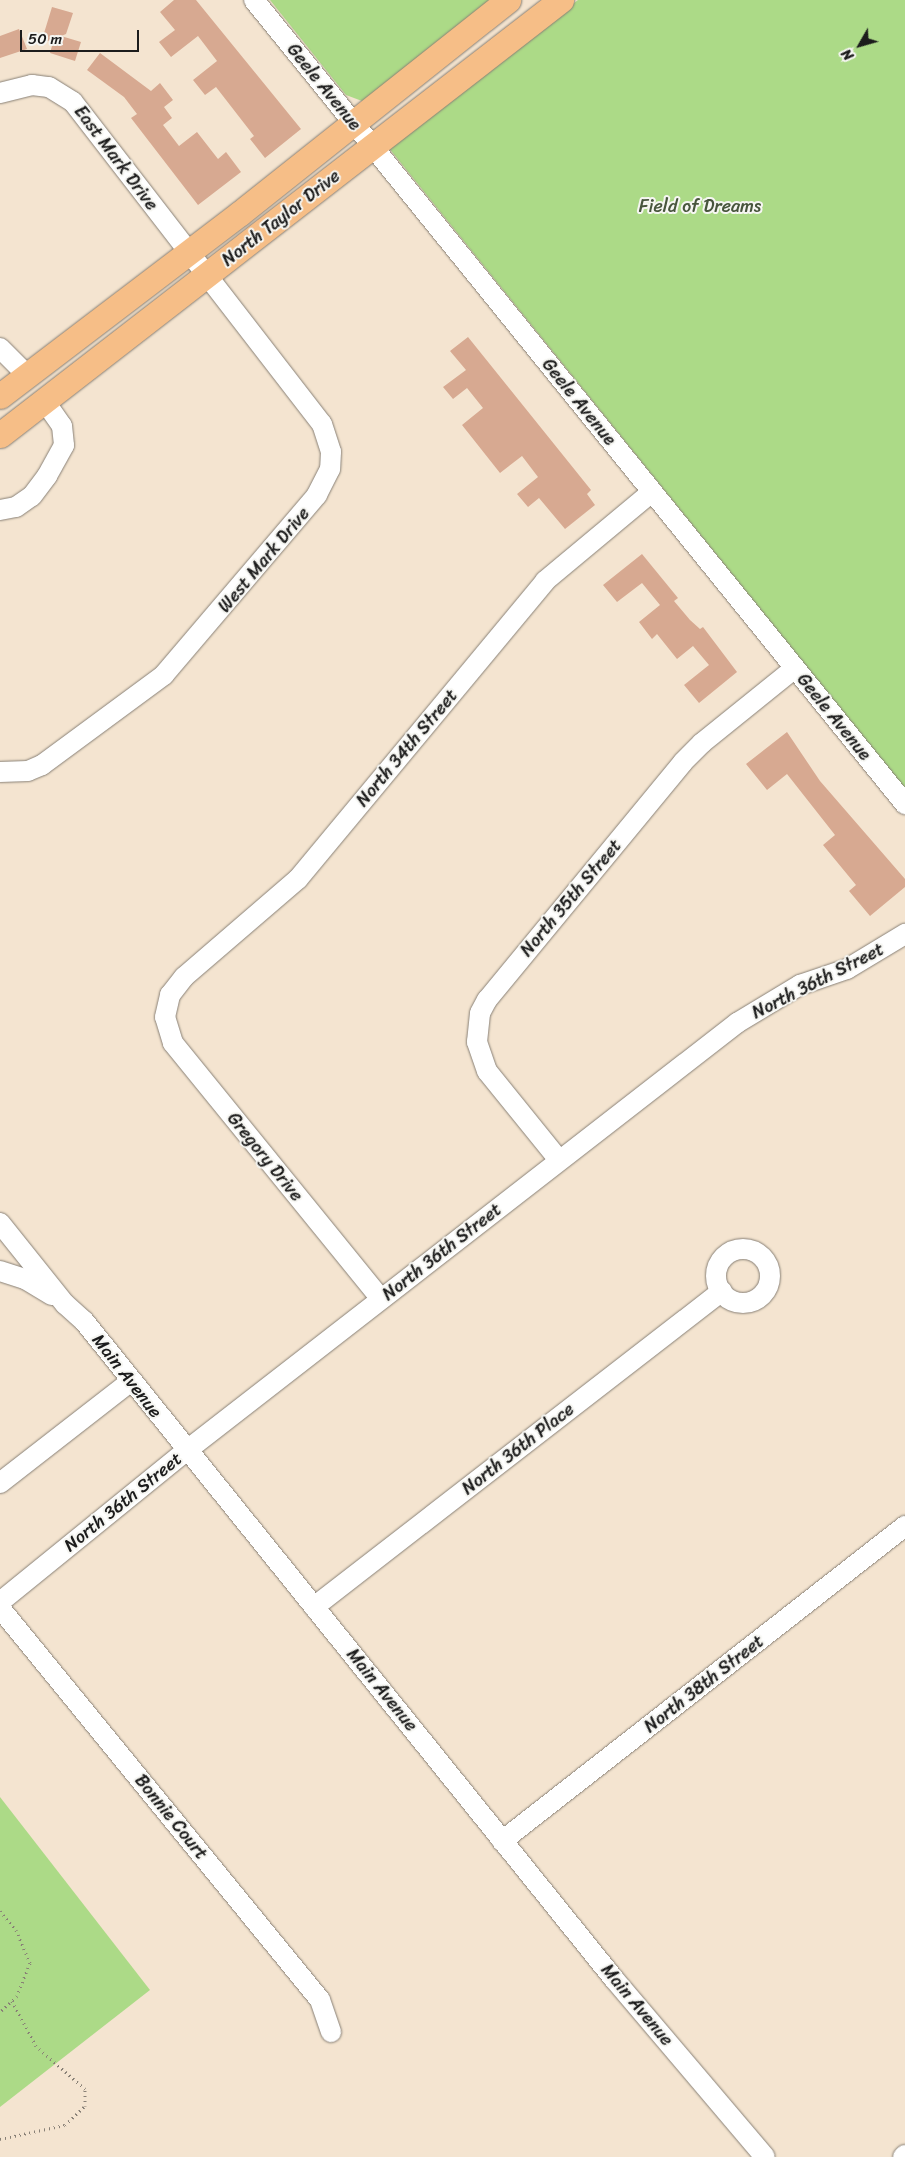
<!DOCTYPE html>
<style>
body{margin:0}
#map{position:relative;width:905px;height:2157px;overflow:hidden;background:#f4e4d0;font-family:Sriracha,sans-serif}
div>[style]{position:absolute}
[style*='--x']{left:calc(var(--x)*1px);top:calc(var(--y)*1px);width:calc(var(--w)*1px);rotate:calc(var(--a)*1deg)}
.green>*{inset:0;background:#acda87}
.building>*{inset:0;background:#d7a991}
.path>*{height:3px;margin-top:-1.5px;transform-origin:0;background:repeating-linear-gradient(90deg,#888076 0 1px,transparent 0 5px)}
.roads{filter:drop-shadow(0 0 1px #888076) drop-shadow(0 0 1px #888076)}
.minor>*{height:20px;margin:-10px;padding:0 10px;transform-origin:10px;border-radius:10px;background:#fff}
.minor>.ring{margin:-10px;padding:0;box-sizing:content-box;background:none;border:20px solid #fff;border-radius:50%}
.major>*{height:25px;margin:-12.5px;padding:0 12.5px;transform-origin:12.5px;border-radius:12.5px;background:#f6be87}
span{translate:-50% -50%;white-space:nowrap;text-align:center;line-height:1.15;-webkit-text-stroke:4px #f6f6f2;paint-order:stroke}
.street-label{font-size:18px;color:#1c1c1c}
.park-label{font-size:18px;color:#47553c}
.north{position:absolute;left:835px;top:20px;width:50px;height:50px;-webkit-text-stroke:4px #f6f6f2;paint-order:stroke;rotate:232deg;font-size:14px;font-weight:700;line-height:20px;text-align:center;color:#1c1c1c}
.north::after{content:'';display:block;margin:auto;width:18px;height:22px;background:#1c1c1c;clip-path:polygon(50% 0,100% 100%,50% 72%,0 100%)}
.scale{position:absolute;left:20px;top:30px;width:119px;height:22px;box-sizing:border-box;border:2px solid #1c1c1c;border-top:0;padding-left:6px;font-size:15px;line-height:18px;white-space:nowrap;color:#1c1c1c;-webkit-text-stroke:4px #f6f6f2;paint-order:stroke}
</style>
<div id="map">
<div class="green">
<i style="clip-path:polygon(270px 0,496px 0,362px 101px,346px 95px)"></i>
<i style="clip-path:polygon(578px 0,905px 0,905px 789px,388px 147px)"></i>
<i style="clip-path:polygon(0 1797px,150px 1990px,0 2107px)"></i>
</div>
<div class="building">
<i style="clip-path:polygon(174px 0,196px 0,301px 129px,265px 158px,250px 139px,254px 136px,216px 87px,205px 95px,193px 80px,217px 61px,198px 36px,171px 57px,159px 42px,175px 30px,160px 12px)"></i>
<i style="clip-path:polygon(52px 7px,73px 13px,66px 34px,61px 36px,81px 42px,75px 61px,50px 53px,54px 39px,41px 43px)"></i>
<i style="clip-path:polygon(19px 29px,27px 49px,0 58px,0 36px)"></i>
<i style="clip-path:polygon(100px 53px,151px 91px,160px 83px,173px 100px,164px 107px,172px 118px,163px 125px,179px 146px,197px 132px,218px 159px,226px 152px,241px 172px,198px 205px,131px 118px,137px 114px,124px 97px,87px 70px)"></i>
<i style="clip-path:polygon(468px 337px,591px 490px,587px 494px,595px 505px,565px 529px,539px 498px,528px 507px,517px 494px,538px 477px,522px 456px,500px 473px,462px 425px,483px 408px,467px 388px,453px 399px,443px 387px,466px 370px,450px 351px)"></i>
<i style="clip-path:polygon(642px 554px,678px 598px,674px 601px,690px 620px,700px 629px,703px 627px,737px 672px,699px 703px,684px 685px,709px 665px,693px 646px,677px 659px,657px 634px,652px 639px,639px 622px,660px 605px,642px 583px,617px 602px,603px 585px)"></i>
<i style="clip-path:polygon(787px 732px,820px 781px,905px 879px,905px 887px,870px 916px,849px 891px,856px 885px,823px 845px,835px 835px,787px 774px,767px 790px,746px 764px)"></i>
</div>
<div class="path">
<i style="--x:0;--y:1911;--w:25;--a:50"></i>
<i style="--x:16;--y:1930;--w:36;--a:67"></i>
<i style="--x:30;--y:1963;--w:35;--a:112"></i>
<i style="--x:17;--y:1996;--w:23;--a:137"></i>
<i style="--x:0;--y:2139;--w:66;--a:-12.2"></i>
<i style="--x:65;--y:2125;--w:28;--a:-44"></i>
<i style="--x:85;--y:2106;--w:17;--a:-90"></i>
<i style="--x:85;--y:2089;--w:65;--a:-138.7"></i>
<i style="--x:36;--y:2046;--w:51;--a:-118.1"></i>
</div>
<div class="roads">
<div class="minor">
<i style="--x:254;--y:0;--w:1035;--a:51"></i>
<i style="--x:0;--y:93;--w:33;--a:-14"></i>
<i style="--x:32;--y:85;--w:17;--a:7"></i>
<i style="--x:49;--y:87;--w:28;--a:32"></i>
<i style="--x:73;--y:102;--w:407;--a:52.3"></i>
<i style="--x:322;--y:424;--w:29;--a:72"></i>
<i style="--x:331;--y:452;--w:17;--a:93"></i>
<i style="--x:330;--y:469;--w:29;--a:117"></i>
<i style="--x:317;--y:495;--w:236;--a:130.4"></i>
<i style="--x:164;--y:675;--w:152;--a:143.6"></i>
<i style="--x:42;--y:765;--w:15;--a:157"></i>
<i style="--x:28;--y:771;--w:28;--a:178"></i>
<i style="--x:0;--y:348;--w:40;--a:45"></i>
<i style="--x:0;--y:510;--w:16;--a:-11"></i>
<i style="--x:16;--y:507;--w:19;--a:-35"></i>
<i style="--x:32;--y:496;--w:25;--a:-53"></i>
<i style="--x:47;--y:476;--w:35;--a:-61"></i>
<i style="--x:64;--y:445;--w:19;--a:-96"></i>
<i style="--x:62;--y:426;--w:29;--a:-125"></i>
<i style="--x:559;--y:1160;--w:114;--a:-129"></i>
<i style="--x:487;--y:1071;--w:31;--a:-109"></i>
<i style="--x:477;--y:1042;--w:29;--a:-84"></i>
<i style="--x:480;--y:1013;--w:15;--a:-62"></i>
<i style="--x:487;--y:1000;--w:308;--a:-50.5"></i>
<i style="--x:683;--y:762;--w:27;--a:-45"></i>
<i style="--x:702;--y:743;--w:119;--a:-38.9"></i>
<i style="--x:0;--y:1223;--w:104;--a:51.3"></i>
<i style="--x:65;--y:1304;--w:25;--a:42"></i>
<i style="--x:84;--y:1321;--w:845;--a:51.15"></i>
<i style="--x:614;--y:1979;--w:233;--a:49.7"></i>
<i class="ring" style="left:716px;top:1249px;width:34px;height:34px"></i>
<i style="--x:0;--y:1271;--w:26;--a:18"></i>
<i style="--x:25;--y:1279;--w:31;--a:31"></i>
<i style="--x:381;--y:1299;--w:330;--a:-129.1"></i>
<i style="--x:173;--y:1043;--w:27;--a:-107"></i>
<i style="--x:165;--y:1017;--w:23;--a:-77"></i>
<i style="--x:170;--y:995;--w:23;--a:-52"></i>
<i style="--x:184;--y:977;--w:150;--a:-40.7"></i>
<i style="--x:298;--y:879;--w:387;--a:-50.3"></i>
<i style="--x:545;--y:581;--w:139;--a:-39.8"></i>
<i style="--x:0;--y:1483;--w:166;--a:-37.9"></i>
<i style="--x:0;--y:1602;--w:240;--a:-39.1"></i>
<i style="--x:186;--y:1451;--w:698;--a:-37.84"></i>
<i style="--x:737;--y:1023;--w:74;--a:-31.1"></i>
<i style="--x:800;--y:985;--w:50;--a:-18.8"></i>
<i style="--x:847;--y:969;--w:68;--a:-31.1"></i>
<i style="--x:314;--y:1607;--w:516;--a:-37.76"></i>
<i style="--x:0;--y:1608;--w:506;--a:50.77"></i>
<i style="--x:320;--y:2000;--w:34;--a:71"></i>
<i style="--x:502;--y:1841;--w:512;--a:-38.01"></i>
<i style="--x:903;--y:2157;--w:3;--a:-45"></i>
</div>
<div class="major">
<i style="--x:0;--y:396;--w:300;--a:-37.3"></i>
<i style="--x:239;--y:214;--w:344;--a:-38.5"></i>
<i style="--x:0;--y:435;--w:710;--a:-37.79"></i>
</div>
</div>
<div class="street-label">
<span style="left:324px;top:87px;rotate:51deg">Geele Avenue</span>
<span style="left:116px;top:158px;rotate:53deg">East Mark Drive</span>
<span style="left:281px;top:218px;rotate:-38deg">North Taylor Drive</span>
<span style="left:579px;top:402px;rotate:51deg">Geele Avenue</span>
<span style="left:264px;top:560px;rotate:-50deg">West Mark Drive</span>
<span style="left:834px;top:717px;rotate:51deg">Geele Avenue</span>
<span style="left:407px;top:748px;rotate:-50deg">North 34th Street</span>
<span style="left:571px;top:898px;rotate:-50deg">North 35th Street</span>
<span style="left:818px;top:981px;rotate:-27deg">North 36th Street</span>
<span style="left:265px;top:1157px;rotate:51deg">Gregory Drive</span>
<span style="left:442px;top:1252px;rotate:-38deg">North 36th Street</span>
<span style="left:127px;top:1376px;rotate:52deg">Main Avenue</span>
<span style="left:518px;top:1449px;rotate:-38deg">North 36th Place</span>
<span style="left:123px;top:1502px;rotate:-39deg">North 36th Street</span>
<span style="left:704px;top:1684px;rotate:-38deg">North 38th Street</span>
<span style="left:382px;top:1690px;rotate:51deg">Main Avenue</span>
<span style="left:171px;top:1817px;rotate:51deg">Bonnie Court</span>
<span style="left:637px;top:2005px;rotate:50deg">Main Avenue</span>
</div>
<div class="park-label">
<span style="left:700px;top:206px">Field of Dreams</span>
</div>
<div class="north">N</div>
<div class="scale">50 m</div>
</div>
